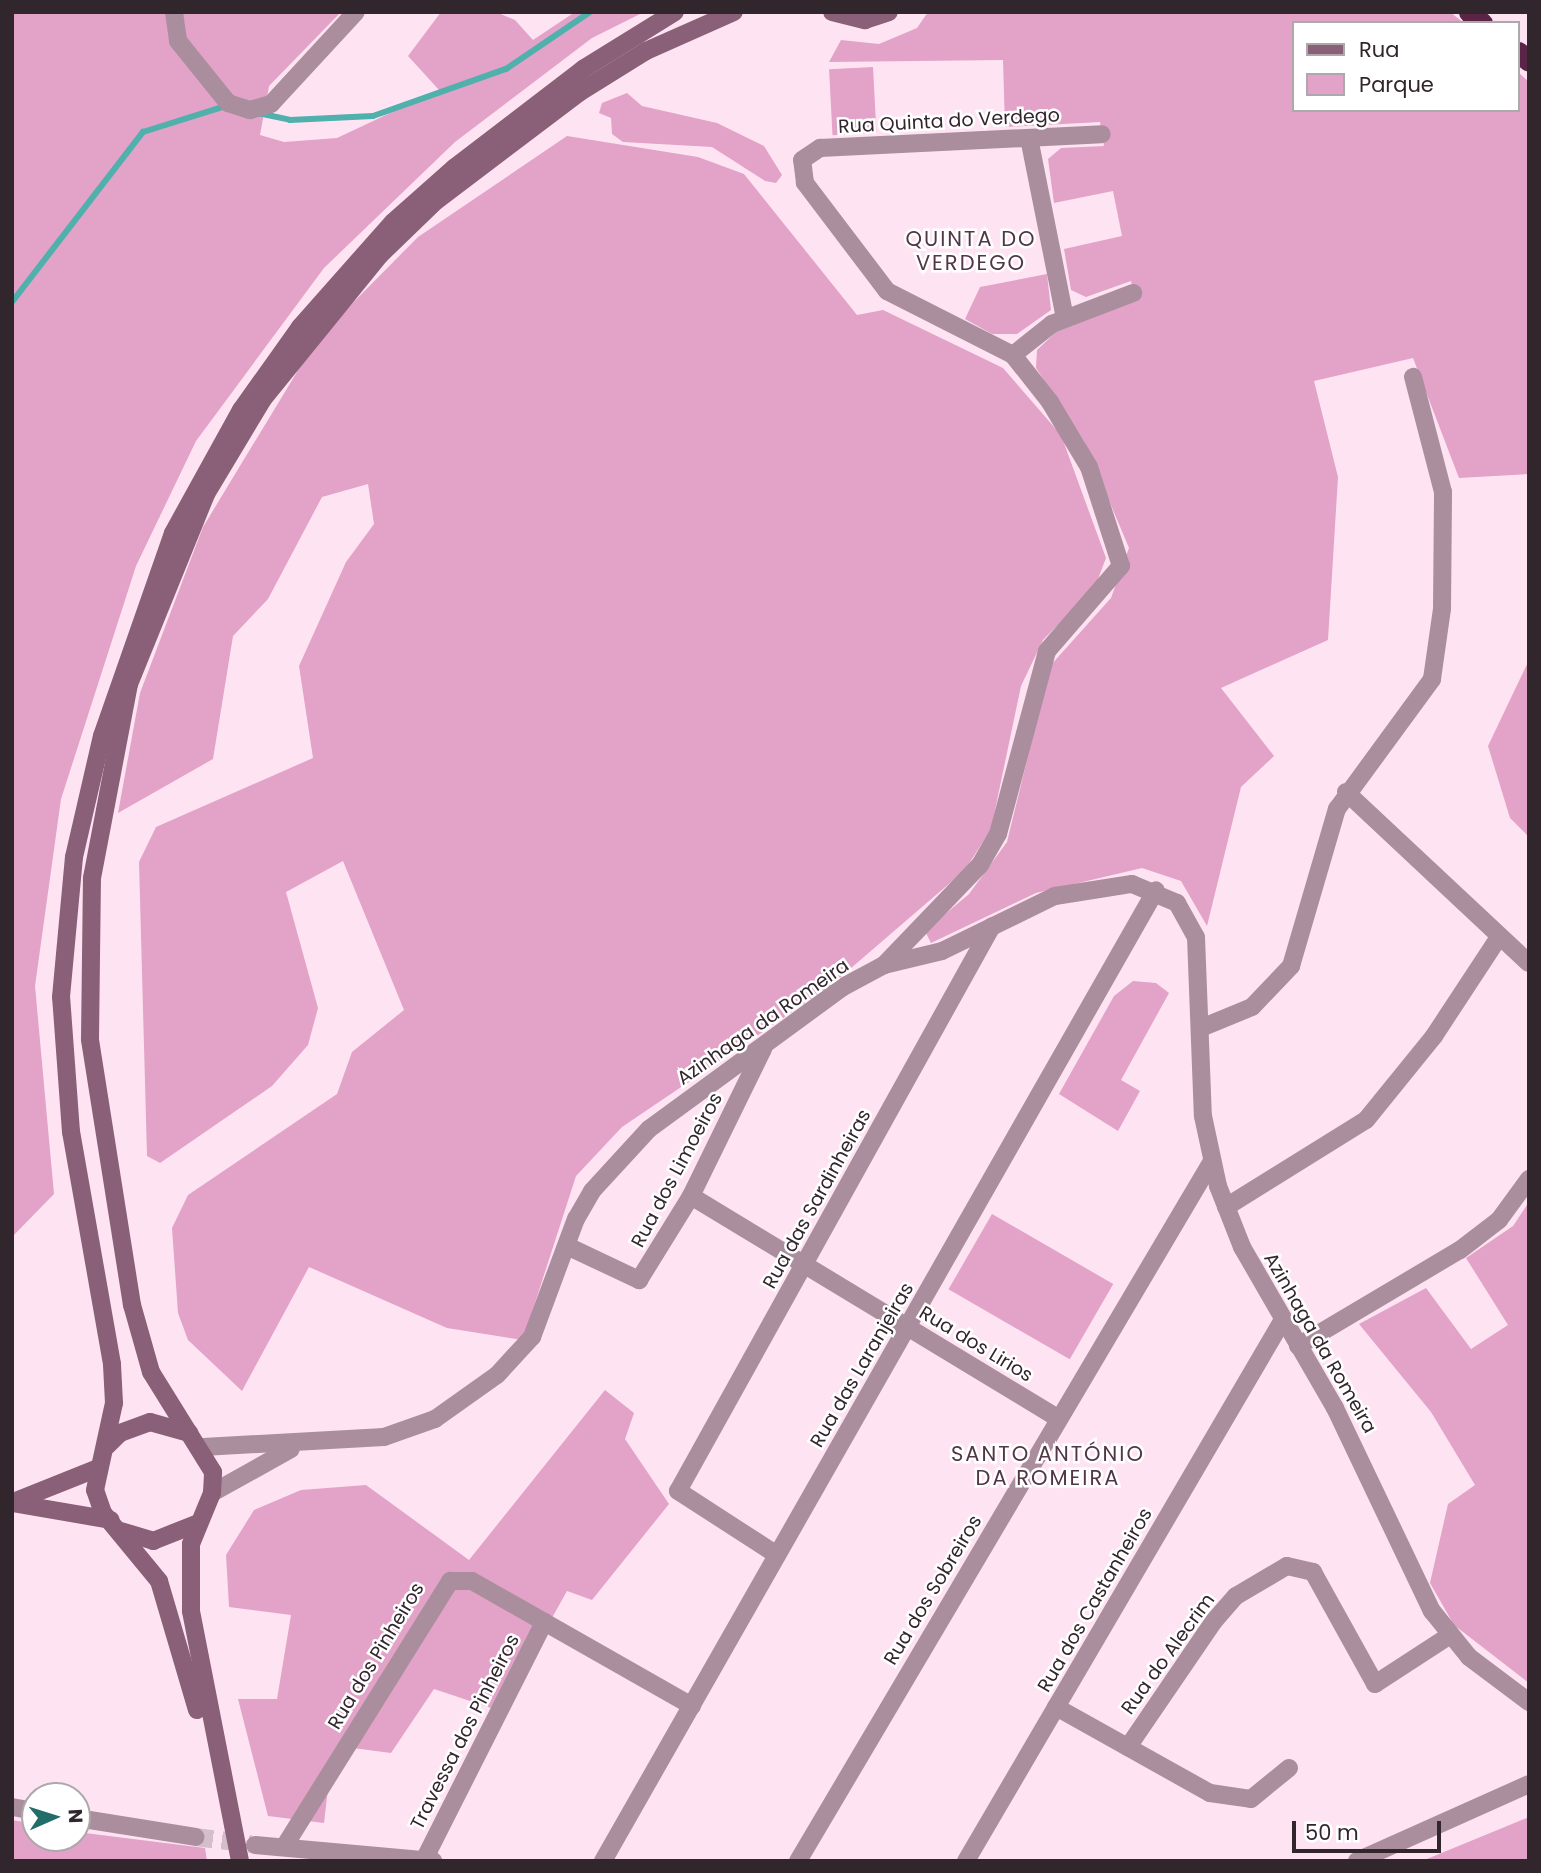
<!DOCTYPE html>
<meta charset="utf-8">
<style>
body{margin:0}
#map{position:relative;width:1541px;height:1873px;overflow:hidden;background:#fee4f2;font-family:Poppins,sans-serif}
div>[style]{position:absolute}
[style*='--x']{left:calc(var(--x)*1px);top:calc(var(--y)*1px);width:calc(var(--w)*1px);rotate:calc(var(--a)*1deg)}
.green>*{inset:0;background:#e3a2c7;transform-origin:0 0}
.stream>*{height:6px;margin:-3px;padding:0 3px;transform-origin:3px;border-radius:3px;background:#4fb0ac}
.street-tunnel>*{height:18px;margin-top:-9px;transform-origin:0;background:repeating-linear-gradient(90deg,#d5becb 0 18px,transparent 0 27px)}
.street>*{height:18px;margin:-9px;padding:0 9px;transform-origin:9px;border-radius:9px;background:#aa8e9d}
.secondary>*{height:18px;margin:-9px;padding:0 9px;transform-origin:9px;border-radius:9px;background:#896077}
.highway>*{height:21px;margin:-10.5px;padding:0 10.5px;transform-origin:10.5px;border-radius:10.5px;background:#5a2446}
span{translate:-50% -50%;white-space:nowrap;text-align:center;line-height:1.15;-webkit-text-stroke:5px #fff;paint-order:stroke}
.street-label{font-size:19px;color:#32262d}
.neighbourhood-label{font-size:21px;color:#513746;letter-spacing:2px}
.frame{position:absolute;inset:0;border:14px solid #32262d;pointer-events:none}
.legend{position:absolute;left:1292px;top:21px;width:228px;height:91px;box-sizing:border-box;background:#fff;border:2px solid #ada8ab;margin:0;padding:9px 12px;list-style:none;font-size:21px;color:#32262d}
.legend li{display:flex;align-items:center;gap:14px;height:35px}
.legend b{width:35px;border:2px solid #ada8ab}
.north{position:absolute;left:21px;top:1782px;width:70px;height:70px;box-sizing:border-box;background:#fff;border:2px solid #ada8ab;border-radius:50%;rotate:87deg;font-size:19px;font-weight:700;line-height:28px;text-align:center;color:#32262d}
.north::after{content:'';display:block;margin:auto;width:24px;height:32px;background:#226d6a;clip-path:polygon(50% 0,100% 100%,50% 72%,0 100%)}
.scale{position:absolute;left:1292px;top:1821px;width:149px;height:32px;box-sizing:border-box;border:4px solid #32262d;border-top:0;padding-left:9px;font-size:21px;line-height:24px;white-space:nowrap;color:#32262d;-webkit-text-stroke:5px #fff;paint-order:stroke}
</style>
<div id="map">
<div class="green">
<i style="clip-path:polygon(12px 12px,341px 12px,269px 86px,260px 135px,284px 142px,337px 138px,439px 90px,408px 56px,441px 12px,496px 12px,515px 20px,533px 40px,575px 12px,644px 12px,592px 38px,455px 142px,324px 268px,196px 441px,136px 566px,61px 799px,35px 986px,54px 1194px,12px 1237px)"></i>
<i style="clip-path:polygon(928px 12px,1450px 12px,1464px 23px,1294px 23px,1294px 110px,1518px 110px,1518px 72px,1529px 82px,1529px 474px,1459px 478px,1413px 358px,1314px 381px,1338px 477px,1328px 640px,1221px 688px,1274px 756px,1241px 787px,1207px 926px,1181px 881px,1142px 868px,1036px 893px,931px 943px,925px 931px,969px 894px,1007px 842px,1050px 666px,1111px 598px,1129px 548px,1084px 441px,1036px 368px,1037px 350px,1056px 332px,1135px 301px,1131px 281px,1086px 297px,1071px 290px,1064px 249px,1122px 236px,1113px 191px,1054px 203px,1048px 159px,1061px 148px,1104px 146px,1100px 122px,1005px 127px,1003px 60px,829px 62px,841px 40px,879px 44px,917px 28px)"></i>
<i style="left:873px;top:67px;width:66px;height:44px;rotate:87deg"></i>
<i style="clip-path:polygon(627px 93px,642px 106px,717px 123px,764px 146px,782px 175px,776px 183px,765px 181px,712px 147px,623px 142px,612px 134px,611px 118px,599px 113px,602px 103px)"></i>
<i style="clip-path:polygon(567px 136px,698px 157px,744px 174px,857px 315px,883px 310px,1003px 368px,1061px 435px,1106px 558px,1095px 587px,1043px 640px,1021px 686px,991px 829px,965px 870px,829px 987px,622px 1127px,576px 1176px,523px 1340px,447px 1328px,309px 1267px,242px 1391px,188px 1340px,178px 1313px,172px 1228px,188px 1195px,337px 1094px,352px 1052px,404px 1010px,343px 861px,286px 892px,318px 1008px,308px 1045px,272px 1086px,160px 1163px,147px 1156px,139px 862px,156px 827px,313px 758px,299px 666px,346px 562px,374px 524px,368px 484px,322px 497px,268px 599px,233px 636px,213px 759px,118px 813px,140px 693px,203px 527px,317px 339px,418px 237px)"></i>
<i style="clip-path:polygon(1047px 274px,1051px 310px,1017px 334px,992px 334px,965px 319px,980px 287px)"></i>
<i style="clip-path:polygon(1529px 660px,1529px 837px,1510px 818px,1488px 746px)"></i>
<i style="clip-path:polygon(1133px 981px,1156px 983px,1169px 993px,1121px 1080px,1140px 1091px,1118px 1131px,1059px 1094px,1114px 996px)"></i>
<i style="clip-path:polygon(1529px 1202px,1529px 1683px,1454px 1625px,1430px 1583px,1448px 1504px,1475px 1485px,1431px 1412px,1359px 1324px,1426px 1288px,1471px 1349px,1508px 1325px,1466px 1258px,1513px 1226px)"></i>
<i style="left:992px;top:1214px;width:140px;height:87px;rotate:30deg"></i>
<i style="clip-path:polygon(605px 1390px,634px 1413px,625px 1439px,669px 1504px,592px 1600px,567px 1591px,500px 1711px,434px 1689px,391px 1753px,353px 1748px,330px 1771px,324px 1823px,268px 1816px,238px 1699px,277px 1699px,291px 1615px,229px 1607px,226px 1555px,254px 1510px,301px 1490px,366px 1485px,469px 1560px)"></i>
<i style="clip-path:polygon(1529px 1817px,1529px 1861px,1422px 1861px)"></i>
<i style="clip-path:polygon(12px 1820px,35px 1824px,35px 1838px,77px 1838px,77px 1832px,205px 1848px,207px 1861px,12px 1861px)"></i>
</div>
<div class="stream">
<i style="--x:258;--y:113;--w:33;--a:12"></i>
<i style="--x:290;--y:120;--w:83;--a:-2.8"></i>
<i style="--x:373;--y:116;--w:141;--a:-19.5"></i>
<i style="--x:506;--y:69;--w:102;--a:-34.2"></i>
<i style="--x:12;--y:302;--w:215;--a:-52.4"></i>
<i style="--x:143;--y:132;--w:87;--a:-17.4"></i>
</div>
<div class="street-tunnel">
<i style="--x:195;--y:1837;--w:56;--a:7.1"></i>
</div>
<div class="street">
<i style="--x:174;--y:12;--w:29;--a:82"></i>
<i style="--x:178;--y:41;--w:80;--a:51.1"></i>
<i style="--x:228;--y:103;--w:23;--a:18"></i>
<i style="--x:250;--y:110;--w:22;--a:-16"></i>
<i style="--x:271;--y:104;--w:125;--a:-47.3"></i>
<i style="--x:1029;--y:138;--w:184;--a:78.7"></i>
<i style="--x:1013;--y:355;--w:50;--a:-38.5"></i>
<i style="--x:1052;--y:324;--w:87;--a:-20.9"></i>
<i style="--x:1346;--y:792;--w:250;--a:43.1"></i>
<i style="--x:884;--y:965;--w:139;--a:-46.2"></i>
<i style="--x:980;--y:865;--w:36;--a:-60"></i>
<i style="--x:998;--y:834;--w:189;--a:-75"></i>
<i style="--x:1047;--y:651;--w:113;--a:-49"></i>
<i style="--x:1121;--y:566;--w:104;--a:-107.9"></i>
<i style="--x:1089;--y:467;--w:76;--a:-121"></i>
<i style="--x:1050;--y:402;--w:60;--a:-128.2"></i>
<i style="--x:1013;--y:355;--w:141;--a:-153.1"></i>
<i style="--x:887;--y:291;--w:136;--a:-127.2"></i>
<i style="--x:805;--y:183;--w:23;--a:-97"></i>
<i style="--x:802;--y:160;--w:22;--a:-34"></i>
<i style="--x:820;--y:148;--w:282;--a:-2.8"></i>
<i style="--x:1201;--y:1028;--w:55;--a:-22.4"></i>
<i style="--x:1252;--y:1007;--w:57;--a:-46.4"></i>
<i style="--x:1291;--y:966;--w:164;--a:-73.7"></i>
<i style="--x:1337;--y:809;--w:161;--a:-53.8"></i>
<i style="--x:1432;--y:679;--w:71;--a:-81.9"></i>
<i style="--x:1442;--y:609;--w:117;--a:-89.5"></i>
<i style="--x:1443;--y:492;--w:119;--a:-104.6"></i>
<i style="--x:691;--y:1196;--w:430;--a:31.2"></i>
<i style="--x:1226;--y:1207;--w:165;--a:-31.9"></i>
<i style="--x:1366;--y:1120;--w:108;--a:-51"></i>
<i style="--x:1434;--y:1036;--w:118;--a:-56.7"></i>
<i style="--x:567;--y:1246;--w:80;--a:25.3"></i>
<i style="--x:639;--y:1280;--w:99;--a:-58.2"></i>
<i style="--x:691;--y:1196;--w:164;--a:-63.9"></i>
<i style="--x:1298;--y:1346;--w:188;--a:-30.7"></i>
<i style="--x:1460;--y:1250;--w:49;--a:-37.6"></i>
<i style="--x:1499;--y:1220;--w:51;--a:-53.8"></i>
<i style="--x:203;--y:1447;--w:181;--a:-3.2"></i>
<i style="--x:384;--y:1437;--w:54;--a:-19.4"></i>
<i style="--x:435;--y:1419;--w:76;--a:-35.4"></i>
<i style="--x:497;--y:1375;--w:52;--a:-47.4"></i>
<i style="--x:532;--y:1337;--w:126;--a:-69.6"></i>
<i style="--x:576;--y:1219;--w:32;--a:-60"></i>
<i style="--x:592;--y:1191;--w:84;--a:-47.4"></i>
<i style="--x:649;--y:1129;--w:240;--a:-36.2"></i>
<i style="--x:843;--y:987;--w:47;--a:-28.2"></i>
<i style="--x:884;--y:965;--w:60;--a:-13.6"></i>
<i style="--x:942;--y:951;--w:126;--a:-26"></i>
<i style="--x:1055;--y:896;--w:78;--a:-8.9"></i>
<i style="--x:1132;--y:884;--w:49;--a:22.9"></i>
<i style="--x:1177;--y:903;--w:39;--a:61"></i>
<i style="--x:1196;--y:937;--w:179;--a:87.8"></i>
<i style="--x:1203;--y:1116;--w:72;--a:77.9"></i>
<i style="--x:1218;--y:1186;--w:66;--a:68.5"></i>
<i style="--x:1242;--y:1247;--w:186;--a:60"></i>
<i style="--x:1335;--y:1408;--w:225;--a:64.5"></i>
<i style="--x:1432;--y:1611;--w:59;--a:51.2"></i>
<i style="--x:1469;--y:1657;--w:75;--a:36.9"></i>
<i style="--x:212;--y:1493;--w:90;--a:-29.1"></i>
<i style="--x:777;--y:1555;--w:118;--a:-147.1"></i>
<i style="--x:678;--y:1491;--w:646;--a:-60.94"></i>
<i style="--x:1056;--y:1707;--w:176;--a:29.2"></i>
<i style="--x:1210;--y:1793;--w:41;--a:8.3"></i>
<i style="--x:1251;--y:1799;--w:49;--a:-39.2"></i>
<i style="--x:1128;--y:1747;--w:153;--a:-55.7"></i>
<i style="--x:1214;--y:1621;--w:33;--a:-49"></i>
<i style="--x:1236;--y:1596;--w:59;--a:-30.5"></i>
<i style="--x:1287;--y:1566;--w:27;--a:13"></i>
<i style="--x:1313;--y:1572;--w:128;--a:61"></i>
<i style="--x:1375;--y:1684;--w:88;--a:-33"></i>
<i style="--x:12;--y:1807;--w:23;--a:10"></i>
<i style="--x:77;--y:1818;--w:120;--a:9.1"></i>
<i style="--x:255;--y:1845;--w:179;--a:5.1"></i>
<i style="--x:284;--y:1847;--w:314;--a:-58"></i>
<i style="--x:450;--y:1581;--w:22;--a:0"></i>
<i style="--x:472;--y:1581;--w:253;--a:29.6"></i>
<i style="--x:424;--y:1860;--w:267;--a:-63.2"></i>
<i style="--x:603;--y:1861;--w:1117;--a:-60.34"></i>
<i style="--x:798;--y:1861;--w:813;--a:-59.4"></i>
<i style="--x:966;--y:1861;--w:623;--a:-59.65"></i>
<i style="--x:1357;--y:1861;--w:188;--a:-24.1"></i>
</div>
<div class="secondary">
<i style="--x:832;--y:12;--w:34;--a:14"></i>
<i style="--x:865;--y:20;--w:25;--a:-18"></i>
<i style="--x:107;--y:1446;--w:18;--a:-45"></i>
<i style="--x:120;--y:1433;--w:32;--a:-20"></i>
<i style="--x:150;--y:1422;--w:41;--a:15.8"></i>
<i style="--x:18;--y:1500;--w:84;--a:-21.7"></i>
<i style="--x:12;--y:1503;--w:100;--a:9.7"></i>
<i style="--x:121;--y:1531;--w:34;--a:17"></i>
<i style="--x:153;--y:1541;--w:46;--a:-21.6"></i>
<i style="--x:197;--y:1710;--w:134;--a:-106.4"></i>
<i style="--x:159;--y:1581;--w:88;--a:-129.5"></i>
<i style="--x:103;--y:1513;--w:24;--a:-109"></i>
<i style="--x:95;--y:1490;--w:89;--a:-77.7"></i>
<i style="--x:114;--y:1403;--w:39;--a:-93"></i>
<i style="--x:112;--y:1364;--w:236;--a:-100"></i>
<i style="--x:71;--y:1132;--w:135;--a:-94.2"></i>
<i style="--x:61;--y:997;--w:141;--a:-84.7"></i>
<i style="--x:74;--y:857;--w:124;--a:-77"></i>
<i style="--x:102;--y:736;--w:215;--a:-70.7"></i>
<i style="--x:173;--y:533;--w:141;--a:-61.1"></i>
<i style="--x:241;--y:410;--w:102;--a:-54.6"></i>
<i style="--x:300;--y:327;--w:140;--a:-48.5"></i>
<i style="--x:393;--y:222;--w:81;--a:-41.5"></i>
<i style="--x:454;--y:168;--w:163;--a:-37.5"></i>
<i style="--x:583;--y:69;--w:108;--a:-31.8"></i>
<i style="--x:240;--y:1861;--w:255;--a:-101.1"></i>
<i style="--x:191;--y:1611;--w:67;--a:-90"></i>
<i style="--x:191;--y:1544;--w:55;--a:-67.6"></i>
<i style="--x:212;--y:1493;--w:21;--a:-87"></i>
<i style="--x:213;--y:1472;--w:118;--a:-121.8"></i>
<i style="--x:151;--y:1372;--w:70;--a:-105.8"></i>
<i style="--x:132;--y:1305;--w:269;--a:-99"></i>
<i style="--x:90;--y:1039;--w:161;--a:-89.3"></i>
<i style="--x:92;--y:878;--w:197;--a:-79.2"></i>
<i style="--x:129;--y:684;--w:205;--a:-67.9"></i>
<i style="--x:206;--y:494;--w:111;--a:-59"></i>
<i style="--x:263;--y:399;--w:186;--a:-50.9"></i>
<i style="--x:380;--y:255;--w:78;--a:-44"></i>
<i style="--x:436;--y:201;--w:181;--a:-37.1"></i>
<i style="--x:580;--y:92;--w:78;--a:-31.8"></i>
<i style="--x:646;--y:51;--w:96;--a:-23.9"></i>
</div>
<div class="highway">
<i style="--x:1469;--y:12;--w:17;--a:40"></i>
<i style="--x:1518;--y:52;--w:14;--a:39"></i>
</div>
<div class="street-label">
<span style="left:949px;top:121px;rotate:-3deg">Rua Quinta do Verdego</span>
<span style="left:763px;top:1022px;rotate:-35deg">Azinhaga da Romeira</span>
<span style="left:677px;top:1170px;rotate:-62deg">Rua dos Limoeiros</span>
<span style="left:817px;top:1199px;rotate:-61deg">Rua das Sardinheiras</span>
<span style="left:1320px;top:1343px;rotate:60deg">Azinhaga da Romeira</span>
<span style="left:976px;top:1344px;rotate:31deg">Rua dos Lirios</span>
<span style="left:862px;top:1365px;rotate:-60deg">Rua das Laranjeiras</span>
<span style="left:933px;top:1590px;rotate:-59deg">Rua dos Sobreiros</span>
<span style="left:1095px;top:1600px;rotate:-60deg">Rua dos Castanheiros</span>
<span style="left:1168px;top:1654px;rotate:-54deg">Rua do Alecrim</span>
<span style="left:376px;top:1656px;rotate:-59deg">Rua dos Pinheiros</span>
<span style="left:465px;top:1732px;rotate:-63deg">Travessa dos Pinheiros</span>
</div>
<div class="neighbourhood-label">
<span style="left:971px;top:251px">QUINTA DO<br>VERDEGO</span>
<span style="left:1048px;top:1466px">SANTO ANTÓNIO<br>DA ROMEIRA</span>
</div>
<div class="frame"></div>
<ul class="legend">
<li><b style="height:9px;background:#896077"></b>Rua</li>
<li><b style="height:19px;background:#e3a2c7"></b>Parque</li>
</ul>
<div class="north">N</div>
<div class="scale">50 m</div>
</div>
